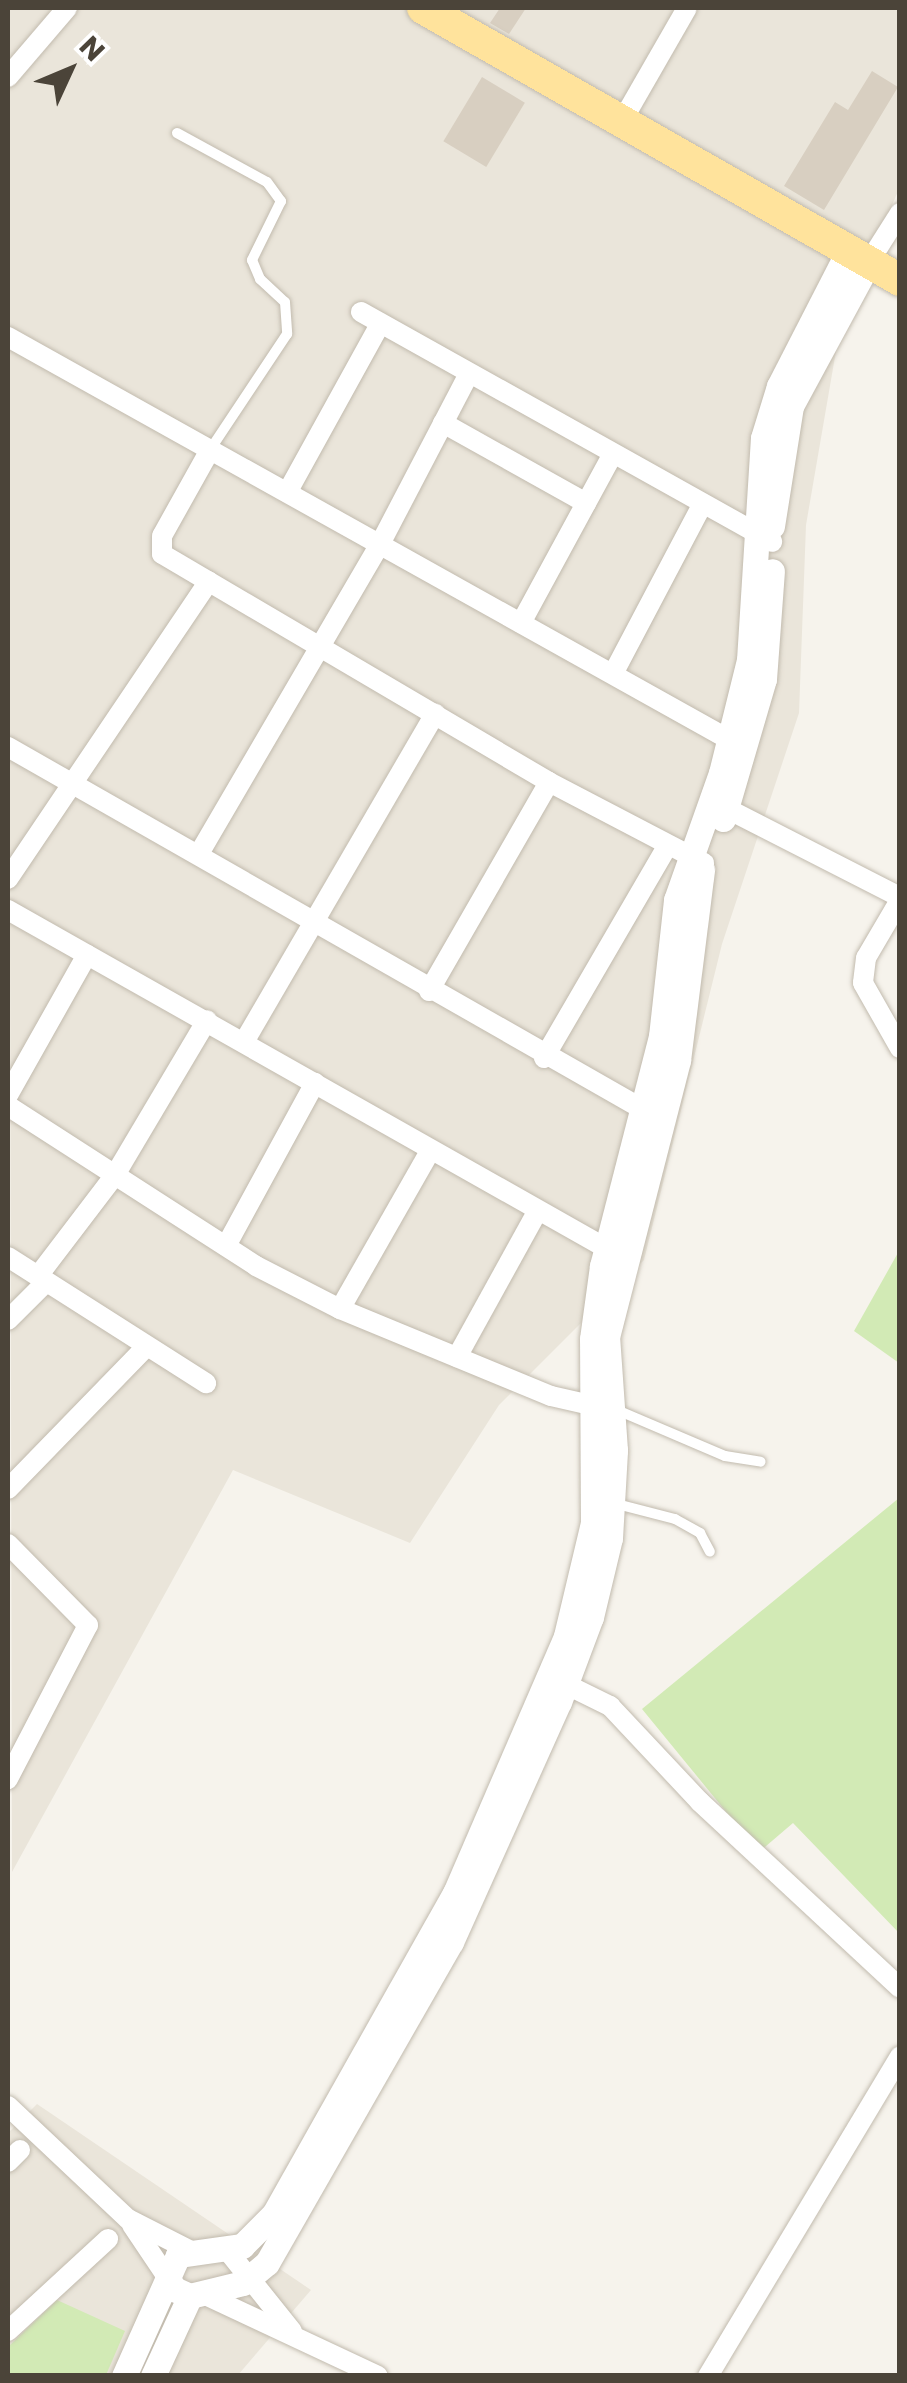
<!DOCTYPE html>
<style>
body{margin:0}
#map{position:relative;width:907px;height:2383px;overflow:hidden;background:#f6f3ec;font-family:Poppins,sans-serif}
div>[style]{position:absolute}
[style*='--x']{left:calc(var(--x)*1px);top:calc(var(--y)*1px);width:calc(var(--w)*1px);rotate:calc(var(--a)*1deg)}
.residential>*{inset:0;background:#eae5da}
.green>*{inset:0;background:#d2eab5}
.building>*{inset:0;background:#d8cfc1;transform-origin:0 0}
.roads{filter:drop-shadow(0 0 2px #c2bbae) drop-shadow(0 0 2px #c2bbae)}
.service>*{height:10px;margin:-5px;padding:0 5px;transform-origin:5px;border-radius:5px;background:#fff}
.minor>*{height:20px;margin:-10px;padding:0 10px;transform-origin:10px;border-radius:10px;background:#fff}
.tertiary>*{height:25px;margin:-12.5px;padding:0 12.5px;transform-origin:12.5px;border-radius:12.5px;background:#fff}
.primary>*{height:32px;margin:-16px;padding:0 16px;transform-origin:16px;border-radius:16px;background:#ffe39c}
span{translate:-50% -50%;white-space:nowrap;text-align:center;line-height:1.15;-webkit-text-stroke:10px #fff;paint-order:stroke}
.frame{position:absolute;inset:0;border:10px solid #4b4439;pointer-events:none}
.north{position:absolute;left:20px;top:20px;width:100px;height:100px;-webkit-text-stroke:8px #fff;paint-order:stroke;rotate:46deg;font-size:28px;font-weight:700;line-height:40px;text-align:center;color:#4b4439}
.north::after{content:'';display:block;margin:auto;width:35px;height:45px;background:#4b4439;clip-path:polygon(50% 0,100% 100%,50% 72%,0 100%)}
</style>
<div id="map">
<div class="residential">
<i style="clip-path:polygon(8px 8px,899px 8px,899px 189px,841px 322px,806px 525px,799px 713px,722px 944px,644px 1260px,499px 1405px,410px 1543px,233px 1470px,12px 1872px)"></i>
<i style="clip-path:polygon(37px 2104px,311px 2290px,238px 2375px,8px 2376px,8px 2133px)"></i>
</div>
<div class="green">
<i style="clip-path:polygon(899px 1251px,900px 1363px,899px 1363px,854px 1331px)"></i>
<i style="clip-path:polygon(899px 1498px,899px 1933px,793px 1823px,759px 1852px,642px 1709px)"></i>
<i style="clip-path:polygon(57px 2300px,125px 2331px,106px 2375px,8px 2375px,8px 2347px)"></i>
</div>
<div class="building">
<i style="clip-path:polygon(500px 8px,526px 8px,509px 34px,490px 23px)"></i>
<i style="clip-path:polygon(872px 71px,898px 87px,824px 210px,784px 186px,835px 102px,848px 110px)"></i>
<i style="left:482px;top:77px;width:50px;height:75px;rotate:31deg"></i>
</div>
<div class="roads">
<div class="service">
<i style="--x:177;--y:133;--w:102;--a:28.6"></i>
<i style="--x:267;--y:182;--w:24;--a:54"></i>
<i style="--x:281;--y:201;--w:66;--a:116.2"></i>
<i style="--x:252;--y:260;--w:21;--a:67"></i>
<i style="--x:260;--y:279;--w:34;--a:43"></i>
<i style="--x:285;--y:302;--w:32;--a:86"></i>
<i style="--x:287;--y:334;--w:139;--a:123.6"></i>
<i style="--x:617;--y:1410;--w:117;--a:23.1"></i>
<i style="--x:725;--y:1456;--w:36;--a:9"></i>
<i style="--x:613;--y:1503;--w:64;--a:14.5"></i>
<i style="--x:675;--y:1519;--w:29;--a:29"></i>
<i style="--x:700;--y:1533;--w:21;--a:62"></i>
</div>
<div class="minor">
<i style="--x:8;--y:77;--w:91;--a:-49.5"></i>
<i style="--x:622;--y:121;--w:130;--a:-60.1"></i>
<i style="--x:869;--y:262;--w:58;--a:-57.7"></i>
<i style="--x:361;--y:312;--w:471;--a:29.2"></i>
<i style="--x:8;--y:337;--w:837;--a:29.17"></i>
<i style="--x:443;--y:423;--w:164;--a:29.2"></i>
<i style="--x:210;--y:450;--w:98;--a:119.2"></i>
<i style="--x:162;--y:536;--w:18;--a:90"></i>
<i style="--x:162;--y:554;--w:449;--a:30.5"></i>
<i style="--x:549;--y:782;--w:175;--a:27.6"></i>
<i style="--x:288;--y:491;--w:191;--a:-61.1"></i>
<i style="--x:521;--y:623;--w:189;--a:-61.5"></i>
<i style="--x:614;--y:672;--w:189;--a:-62.2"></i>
<i style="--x:8;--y:747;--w:743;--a:29.71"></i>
<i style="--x:714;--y:802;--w:209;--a:27.1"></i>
<i style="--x:200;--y:852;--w:357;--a:-59.7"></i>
<i style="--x:380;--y:544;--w:192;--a:-62.4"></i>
<i style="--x:8;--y:879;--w:359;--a:-56"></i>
<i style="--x:900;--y:900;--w:67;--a:120.4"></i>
<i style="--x:866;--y:958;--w:25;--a:97"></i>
<i style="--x:863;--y:983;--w:75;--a:60.4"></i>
<i style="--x:8;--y:910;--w:687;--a:29.48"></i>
<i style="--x:429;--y:991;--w:241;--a:-60.1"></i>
<i style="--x:244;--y:1042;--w:380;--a:-59.8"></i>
<i style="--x:544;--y:1058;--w:246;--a:-59.8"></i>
<i style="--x:8;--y:1095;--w:161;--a:-60.6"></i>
<i style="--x:8;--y:1106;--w:295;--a:32.8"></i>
<i style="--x:256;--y:1266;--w:94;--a:27.1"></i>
<i style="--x:340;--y:1309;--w:228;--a:22.4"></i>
<i style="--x:551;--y:1396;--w:54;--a:12.8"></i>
<i style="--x:226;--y:1246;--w:186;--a:-61.4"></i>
<i style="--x:8;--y:1257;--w:235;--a:32.5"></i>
<i style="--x:38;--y:1276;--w:127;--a:-52.7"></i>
<i style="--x:115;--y:1175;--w:180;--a:-59.3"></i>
<i style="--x:340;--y:1309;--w:182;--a:-60.3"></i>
<i style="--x:8;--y:1320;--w:54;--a:-45"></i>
<i style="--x:457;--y:1357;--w:166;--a:-61.1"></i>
<i style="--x:8;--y:1489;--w:199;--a:-45.8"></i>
<i style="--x:8;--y:1544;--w:114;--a:45.4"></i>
<i style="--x:88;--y:1625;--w:174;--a:117.5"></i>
<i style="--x:553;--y:1678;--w:64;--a:26.2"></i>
<i style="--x:610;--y:1706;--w:132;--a:46.8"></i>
<i style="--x:700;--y:1802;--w:273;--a:42.9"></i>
<i style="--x:8;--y:2106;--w:165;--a:43.3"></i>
<i style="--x:128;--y:2219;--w:71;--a:26.9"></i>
<i style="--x:8;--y:2162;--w:17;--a:-45"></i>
<i style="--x:132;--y:2225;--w:63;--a:56.1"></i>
<i style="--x:227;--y:2250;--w:104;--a:51.3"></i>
<i style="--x:201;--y:2293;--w:195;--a:25.1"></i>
<i style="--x:8;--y:2331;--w:136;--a:-42.6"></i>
<i style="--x:708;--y:2376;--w:373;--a:-59"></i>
</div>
<div class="tertiary">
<i style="--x:772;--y:526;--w:121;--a:-81"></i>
<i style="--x:791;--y:406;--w:164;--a:-61.6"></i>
<i style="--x:723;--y:819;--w:146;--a:-73.7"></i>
<i style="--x:764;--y:679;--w:108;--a:-85.8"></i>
<i style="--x:167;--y:2277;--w:14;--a:60"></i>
<i style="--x:174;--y:2289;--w:17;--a:24"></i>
<i style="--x:190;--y:2296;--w:55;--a:-13.8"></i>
<i style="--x:243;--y:2283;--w:31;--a:-40"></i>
<i style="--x:267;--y:2263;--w:370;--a:-60.2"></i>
<i style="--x:451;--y:1942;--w:263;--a:-65.8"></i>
<i style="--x:559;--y:1702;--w:91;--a:-69.4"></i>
<i style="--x:591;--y:1617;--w:81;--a:-76.5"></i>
<i style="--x:610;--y:1538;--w:88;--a:-86.7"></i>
<i style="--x:615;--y:1450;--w:113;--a:-94"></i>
<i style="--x:607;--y:1337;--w:286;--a:-75.6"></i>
<i style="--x:678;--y:1060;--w:192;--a:-82.8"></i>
<i style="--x:124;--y:2376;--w:133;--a:-65.9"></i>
<i style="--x:178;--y:2255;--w:65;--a:-8"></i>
<i style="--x:242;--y:2246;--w:45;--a:-45"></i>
<i style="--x:274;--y:2214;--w:369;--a:-60.6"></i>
<i style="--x:455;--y:1893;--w:280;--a:-66.6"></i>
<i style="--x:566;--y:1636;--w:116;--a:-76.6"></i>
<i style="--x:593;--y:1523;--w:184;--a:-90.3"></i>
<i style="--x:592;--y:1339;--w:74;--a:-82.2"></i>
<i style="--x:602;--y:1266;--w:237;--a:-75.6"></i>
<i style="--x:661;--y:1036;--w:137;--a:-83.7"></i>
<i style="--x:676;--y:900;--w:135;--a:-70.5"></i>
<i style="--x:721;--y:773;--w:116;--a:-76.1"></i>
<i style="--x:749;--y:660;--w:222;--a:-86.4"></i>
<i style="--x:763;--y:438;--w:54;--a:-72.9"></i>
<i style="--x:779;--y:386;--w:153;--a:-62.8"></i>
<i style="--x:153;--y:2376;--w:88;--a:-65.2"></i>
</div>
<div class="primary">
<i style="--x:423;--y:8;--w:549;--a:29.69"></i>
</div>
</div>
<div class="frame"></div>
<div class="north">N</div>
</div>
